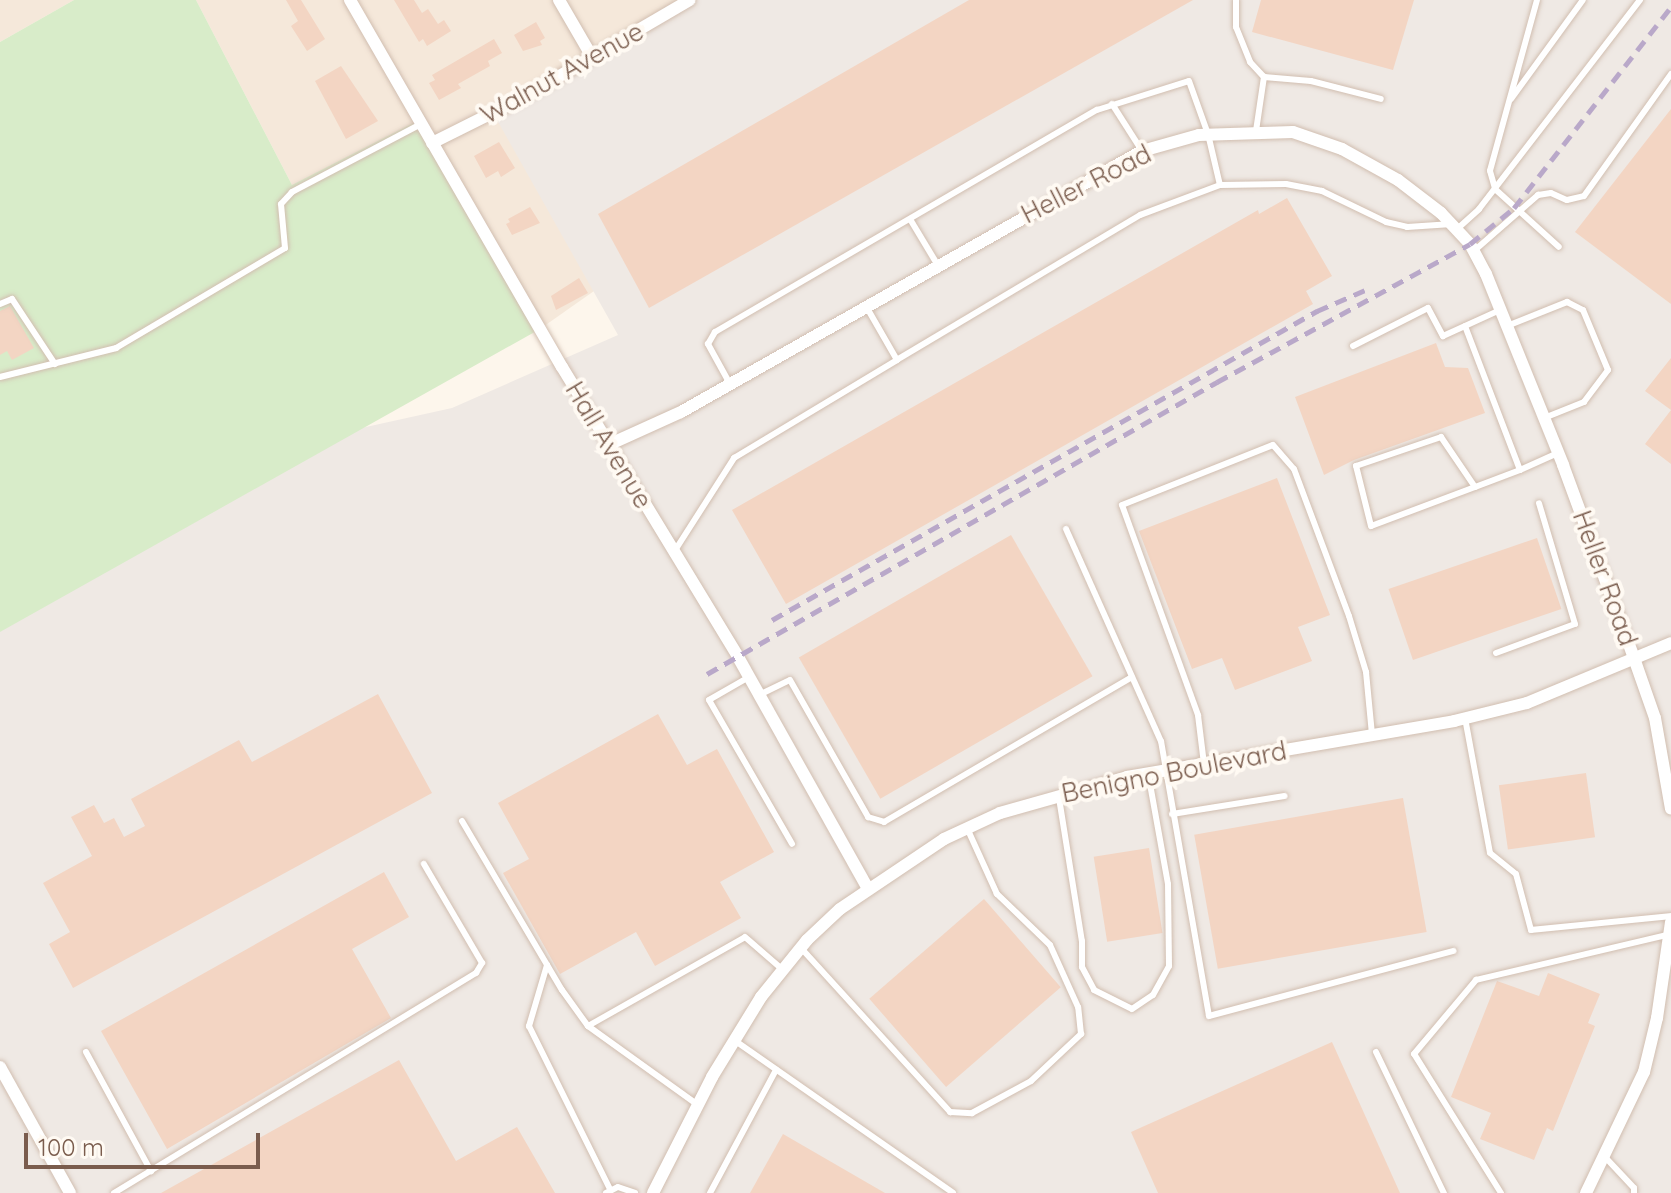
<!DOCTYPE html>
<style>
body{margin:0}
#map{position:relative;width:1671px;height:1193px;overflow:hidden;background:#fdf6ec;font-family:Quicksand,sans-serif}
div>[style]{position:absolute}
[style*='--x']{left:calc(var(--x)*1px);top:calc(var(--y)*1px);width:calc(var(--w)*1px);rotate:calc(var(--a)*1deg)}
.residential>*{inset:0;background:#f5e8da}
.industrial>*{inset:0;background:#efe9e4}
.green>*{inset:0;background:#d8ecc9}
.building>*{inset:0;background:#f3d5c3;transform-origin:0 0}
.roads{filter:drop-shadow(0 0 2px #d1beb0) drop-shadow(0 0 2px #d1beb0)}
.service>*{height:6px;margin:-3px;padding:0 3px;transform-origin:3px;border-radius:3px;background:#fff}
.minor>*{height:12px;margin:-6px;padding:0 6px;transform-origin:6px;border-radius:6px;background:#fff}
.rail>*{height:5px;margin-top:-2.5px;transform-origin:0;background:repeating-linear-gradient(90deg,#b9a8c9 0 12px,transparent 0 20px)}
span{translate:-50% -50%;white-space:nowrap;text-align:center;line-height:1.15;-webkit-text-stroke:8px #fffaf3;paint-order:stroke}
.street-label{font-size:26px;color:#7a5c4d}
.scale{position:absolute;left:24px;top:1133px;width:236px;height:36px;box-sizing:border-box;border:4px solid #7a5c4d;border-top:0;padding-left:10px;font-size:24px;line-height:28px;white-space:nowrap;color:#7a5c4d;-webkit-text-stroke:6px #fffaf3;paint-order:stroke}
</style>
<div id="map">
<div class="residential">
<i style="clip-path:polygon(0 0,74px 0,0 42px)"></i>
<i style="clip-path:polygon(196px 0,690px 0,594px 291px,540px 329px,292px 185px)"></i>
</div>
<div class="industrial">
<i style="clip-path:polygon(690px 0,1671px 0,1671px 1193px,0 1193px,0 617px,298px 442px,452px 408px,618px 335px,492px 111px)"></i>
</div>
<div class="green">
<i style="clip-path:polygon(74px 0,196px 0,292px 185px,417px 121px,540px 329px,0 632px,0 42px)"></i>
</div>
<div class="building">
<i style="clip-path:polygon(286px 0,301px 0,325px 39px,307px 51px,291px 26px,298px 21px)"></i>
<i style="clip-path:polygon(394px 0,414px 0,422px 13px,428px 9px,438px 24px,444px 20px,451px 31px,427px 46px,423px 39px,419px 42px)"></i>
<i style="clip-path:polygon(969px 0,1193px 0,649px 308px,598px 214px)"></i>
<i style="clip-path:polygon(1261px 0,1414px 0,1393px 70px,1252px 32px)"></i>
<i style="clip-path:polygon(536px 22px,545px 38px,540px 41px,542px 45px,523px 51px,514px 35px)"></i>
<i style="clip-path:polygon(494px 39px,502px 53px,488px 61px,490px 66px,458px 84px,461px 88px,439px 100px,429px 83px,435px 80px,432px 75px)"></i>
<i style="clip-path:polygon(341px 66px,378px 121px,346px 139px,315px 81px)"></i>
<i style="clip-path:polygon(1671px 109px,1671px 304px,1575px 232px)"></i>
<i style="clip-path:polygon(499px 142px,515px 168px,501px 177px,498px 171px,486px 178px,474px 156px)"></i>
<i style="clip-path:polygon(1287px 198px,1332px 276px,1306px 291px,1313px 304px,786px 604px,732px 510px,1258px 210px,1259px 214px)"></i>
<i style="clip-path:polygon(530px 207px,540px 223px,512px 235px,506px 224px,510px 222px,508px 219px)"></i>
<i style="clip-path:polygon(579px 278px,588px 293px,556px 310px,551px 296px)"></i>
<i style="clip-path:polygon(10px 306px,34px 348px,12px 360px,7px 351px,0 355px,0 311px)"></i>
<i style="clip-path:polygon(1436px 343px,1445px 367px,1468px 368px,1485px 413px,1354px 460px,1324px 475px,1295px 397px)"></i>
<i style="clip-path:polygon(1671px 358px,1671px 464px,1645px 444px,1671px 410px,1645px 391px)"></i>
<i style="clip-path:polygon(1277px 478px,1330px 615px,1298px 627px,1312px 661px,1235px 690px,1222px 658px,1192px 669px,1139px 531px)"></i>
<i style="left:1011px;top:535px;width:163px;height:245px;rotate:60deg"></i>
<i style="left:1537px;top:538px;width:75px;height:157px;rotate:71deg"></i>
<i style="clip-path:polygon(378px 694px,432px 793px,73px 988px,49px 944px,70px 932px,43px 883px,92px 856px,71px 817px,94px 805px,104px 823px,114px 818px,124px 837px,145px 826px,131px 799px,239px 740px,252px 762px)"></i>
<i style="clip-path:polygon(658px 714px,687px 765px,717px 749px,774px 852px,720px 882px,741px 918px,655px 966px,636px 932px,560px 974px,503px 873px,529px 859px,498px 803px)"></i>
<i style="left:1586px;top:773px;width:65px;height:88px;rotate:82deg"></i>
<i style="left:1403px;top:798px;width:136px;height:212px;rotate:80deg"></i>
<i style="left:1149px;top:848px;width:86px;height:56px;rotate:81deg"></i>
<i style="clip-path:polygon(384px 872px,409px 917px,352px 949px,391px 1018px,167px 1149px,101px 1031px)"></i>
<i style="left:984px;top:899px;width:117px;height:152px;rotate:49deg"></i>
<i style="clip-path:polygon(1548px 973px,1600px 994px,1588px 1023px,1595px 1026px,1553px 1131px,1547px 1128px,1534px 1160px,1480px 1139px,1491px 1113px,1451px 1097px,1497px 981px,1539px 996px)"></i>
<i style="clip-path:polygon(1332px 1042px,1400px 1193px,1158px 1193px,1131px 1132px)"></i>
<i style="clip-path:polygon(399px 1060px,456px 1161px,517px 1127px,555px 1193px,161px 1193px)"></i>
<i style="clip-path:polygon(783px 1134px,885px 1193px,750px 1193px)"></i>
</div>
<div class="roads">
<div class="service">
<i style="--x:1236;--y:0;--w:27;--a:90"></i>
<i style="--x:1236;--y:27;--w:38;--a:68"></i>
<i style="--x:1250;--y:62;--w:21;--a:47"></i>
<i style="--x:1537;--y:0;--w:177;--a:105.4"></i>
<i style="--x:1490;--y:171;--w:19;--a:74"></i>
<i style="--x:1495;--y:189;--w:86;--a:42.2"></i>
<i style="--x:1511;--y:99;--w:122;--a:-54"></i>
<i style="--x:1112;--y:104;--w:56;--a:57.4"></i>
<i style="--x:1256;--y:131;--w:55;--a:-81.6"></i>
<i style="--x:1264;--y:77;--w:47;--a:4.9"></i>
<i style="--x:1311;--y:81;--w:72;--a:14.4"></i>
<i style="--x:1220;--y:185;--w:66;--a:-0.9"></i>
<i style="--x:1286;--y:184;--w:37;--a:11"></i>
<i style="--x:1322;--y:191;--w:71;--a:25.8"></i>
<i style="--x:1386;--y:222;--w:22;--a:13"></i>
<i style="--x:1407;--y:227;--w:45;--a:-3.8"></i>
<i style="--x:910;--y:219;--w:52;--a:59"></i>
<i style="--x:1456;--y:230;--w:31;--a:-42"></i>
<i style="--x:1479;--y:209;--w:264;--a:-52.4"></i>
<i style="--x:1475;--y:250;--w:84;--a:-41.1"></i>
<i style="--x:1538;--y:195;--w:13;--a:-9"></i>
<i style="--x:1551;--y:193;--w:17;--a:24"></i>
<i style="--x:1567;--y:200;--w:17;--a:-13"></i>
<i style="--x:1584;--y:196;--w:150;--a:-54.5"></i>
<i style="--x:0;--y:304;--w:13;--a:-23"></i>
<i style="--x:12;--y:299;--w:78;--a:56.5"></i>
<i style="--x:1465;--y:326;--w:154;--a:69.1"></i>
<i style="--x:1520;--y:470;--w:48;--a:159.3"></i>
<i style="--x:1475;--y:487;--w:111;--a:159.4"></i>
<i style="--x:1371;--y:526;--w:62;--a:-104"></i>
<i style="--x:1356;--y:466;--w:90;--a:-18.8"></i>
<i style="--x:1441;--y:437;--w:60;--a:55.8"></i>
<i style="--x:1507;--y:326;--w:65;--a:-21.8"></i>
<i style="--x:1567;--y:302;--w:18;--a:27"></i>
<i style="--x:1583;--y:310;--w:65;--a:67.4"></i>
<i style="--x:1608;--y:370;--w:40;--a:127"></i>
<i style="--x:1584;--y:402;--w:43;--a:158.2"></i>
<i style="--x:1353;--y:346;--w:84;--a:-26.9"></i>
<i style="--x:1428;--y:308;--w:32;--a:62"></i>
<i style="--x:1443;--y:336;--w:63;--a:-24.5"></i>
<i style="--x:0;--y:377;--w:120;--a:-14"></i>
<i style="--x:116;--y:348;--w:196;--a:-30.6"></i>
<i style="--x:285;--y:248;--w:44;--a:-95.2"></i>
<i style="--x:281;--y:204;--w:16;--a:-47"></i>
<i style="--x:292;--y:192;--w:146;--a:-27.8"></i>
<i style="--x:730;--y:384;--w:46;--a:-118.8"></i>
<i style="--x:708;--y:344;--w:14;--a:-60"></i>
<i style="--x:715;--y:332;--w:442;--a:-30.2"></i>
<i style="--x:1097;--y:110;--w:96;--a:-17.5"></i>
<i style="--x:1189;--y:81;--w:56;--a:70.3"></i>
<i style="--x:1208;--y:134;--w:52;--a:76.8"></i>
<i style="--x:1220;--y:185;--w:85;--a:159.4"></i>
<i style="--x:1140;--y:215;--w:283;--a:149.2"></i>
<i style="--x:1520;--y:470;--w:42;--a:-24.1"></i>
<i style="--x:1066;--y:529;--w:232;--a:65.9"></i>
<i style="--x:1161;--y:741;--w:279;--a:80.1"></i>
<i style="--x:1209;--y:1016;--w:253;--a:-14.9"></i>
<i style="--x:674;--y:552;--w:112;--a:-57.4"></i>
<i style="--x:734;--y:458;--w:190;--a:-31"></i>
<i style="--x:897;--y:360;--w:62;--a:-119.9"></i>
<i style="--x:1496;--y:653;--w:84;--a:-20.2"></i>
<i style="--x:1575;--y:624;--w:126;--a:-106.6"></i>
<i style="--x:749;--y:677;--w:46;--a:150.1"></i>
<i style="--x:709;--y:700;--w:166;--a:60"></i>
<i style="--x:759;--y:695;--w:34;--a:-26"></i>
<i style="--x:790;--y:680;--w:158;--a:60.3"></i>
<i style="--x:868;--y:817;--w:17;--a:17"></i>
<i style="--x:884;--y:822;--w:287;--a:-30.3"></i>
<i style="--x:1465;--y:718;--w:137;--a:79.5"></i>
<i style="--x:1490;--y:853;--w:33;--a:39"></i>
<i style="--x:1516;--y:874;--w:58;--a:75"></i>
<i style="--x:1531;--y:930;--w:141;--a:-5.7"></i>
<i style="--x:1204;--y:764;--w:49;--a:-97"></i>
<i style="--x:1198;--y:715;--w:223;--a:-109.9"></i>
<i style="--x:1122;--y:505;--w:162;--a:-21.7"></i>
<i style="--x:1273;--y:445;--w:32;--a:49"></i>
<i style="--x:1294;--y:469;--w:157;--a:69.5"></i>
<i style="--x:1349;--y:616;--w:59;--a:73.1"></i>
<i style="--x:1366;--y:672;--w:62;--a:84.5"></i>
<i style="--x:1059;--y:798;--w:145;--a:80.9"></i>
<i style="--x:1082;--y:941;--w:26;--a:90"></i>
<i style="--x:1082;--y:967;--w:26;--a:62"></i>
<i style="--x:1094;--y:990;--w:42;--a:26.6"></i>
<i style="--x:1132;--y:1009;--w:25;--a:-34"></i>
<i style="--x:1153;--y:995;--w:33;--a:-61"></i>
<i style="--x:1169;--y:966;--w:82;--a:-90.7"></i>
<i style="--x:1168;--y:884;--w:113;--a:-100.2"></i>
<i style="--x:1172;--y:814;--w:114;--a:-9.1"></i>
<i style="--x:462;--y:821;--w:196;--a:59.4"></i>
<i style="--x:562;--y:990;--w:44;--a:54.2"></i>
<i style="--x:588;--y:1026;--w:180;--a:-29.5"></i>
<i style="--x:745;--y:937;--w:50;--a:41"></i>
<i style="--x:801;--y:948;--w:222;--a:47.7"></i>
<i style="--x:950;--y:1112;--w:22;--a:3"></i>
<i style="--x:972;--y:1113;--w:67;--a:-28.5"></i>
<i style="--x:1031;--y:1081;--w:69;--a:-43.2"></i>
<i style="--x:1081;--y:1034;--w:27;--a:-96"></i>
<i style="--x:1078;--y:1007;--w:68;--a:-114.3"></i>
<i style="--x:1050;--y:945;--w:74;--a:-136.1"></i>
<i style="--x:997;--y:894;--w:72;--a:-114.4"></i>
<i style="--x:547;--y:965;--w:64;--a:106.4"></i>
<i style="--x:529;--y:1026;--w:182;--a:63.6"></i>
<i style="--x:588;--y:1026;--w:135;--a:35.7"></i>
<i style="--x:734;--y:1040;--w:267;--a:34.9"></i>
<i style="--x:86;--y:1052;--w:136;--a:61.4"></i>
<i style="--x:1376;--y:1052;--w:157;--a:64.3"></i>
<i style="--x:1605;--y:1157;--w:42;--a:46.9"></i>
<i style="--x:1634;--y:1188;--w:5;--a:90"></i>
<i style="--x:114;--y:1193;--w:424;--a:-31.3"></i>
<i style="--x:476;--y:973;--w:12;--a:-59"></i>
<i style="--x:482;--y:963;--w:115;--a:-120.4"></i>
<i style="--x:606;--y:1193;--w:13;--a:-27"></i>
<i style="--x:618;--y:1187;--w:18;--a:19"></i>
<i style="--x:710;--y:1193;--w:140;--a:-61.8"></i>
<i style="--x:1501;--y:1193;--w:164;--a:-122"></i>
<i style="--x:1414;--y:1054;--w:97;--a:-50"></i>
<i style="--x:1476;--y:980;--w:200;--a:-13.3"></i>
</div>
<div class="minor">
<i style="--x:350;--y:0;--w:424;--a:60"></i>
<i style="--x:562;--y:367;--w:339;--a:58.7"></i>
<i style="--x:738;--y:657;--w:266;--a:60.7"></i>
<i style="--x:559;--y:0;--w:66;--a:59.9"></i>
<i style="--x:432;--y:143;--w:101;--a:-26.6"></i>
<i style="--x:522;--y:98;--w:194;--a:-30.3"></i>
<i style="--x:608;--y:445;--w:80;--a:-24.3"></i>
<i style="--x:681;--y:412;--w:530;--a:-29.52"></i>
<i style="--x:1142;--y:151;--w:59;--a:-15.7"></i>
<i style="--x:1199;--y:135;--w:94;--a:-1.8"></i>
<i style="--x:1293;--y:132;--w:52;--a:19.1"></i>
<i style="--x:1342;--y:149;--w:64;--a:29"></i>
<i style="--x:1398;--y:180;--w:54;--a:37.5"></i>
<i style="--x:1441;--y:213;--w:42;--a:46.9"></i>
<i style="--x:1470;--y:244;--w:34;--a:62"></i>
<i style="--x:1486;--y:274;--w:206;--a:68"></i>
<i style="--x:1563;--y:465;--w:209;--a:69.8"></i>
<i style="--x:1635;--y:661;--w:60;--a:70.7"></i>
<i style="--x:1655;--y:718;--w:92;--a:80"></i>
<i style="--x:0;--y:1067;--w:144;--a:60.9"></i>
<i style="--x:653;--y:1193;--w:130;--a:-63"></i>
<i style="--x:712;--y:1077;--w:94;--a:-58.5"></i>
<i style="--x:761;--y:997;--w:73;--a:-51.1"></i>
<i style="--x:807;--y:940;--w:45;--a:-43.2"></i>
<i style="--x:840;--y:909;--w:125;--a:-33.9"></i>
<i style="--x:944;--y:839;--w:62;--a:-24.9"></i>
<i style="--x:1000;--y:813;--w:132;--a:-15.8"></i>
<i style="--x:1127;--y:777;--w:332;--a:-9.7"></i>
<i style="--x:1454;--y:721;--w:75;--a:-13.9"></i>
<i style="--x:1527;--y:703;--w:156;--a:-22.6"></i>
<i style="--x:1586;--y:1193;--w:134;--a:-64.4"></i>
<i style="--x:1644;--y:1072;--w:56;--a:-76.5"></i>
<i style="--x:1657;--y:1018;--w:97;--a:-81.7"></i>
</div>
</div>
<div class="rail">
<i style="--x:772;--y:620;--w:627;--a:-29.55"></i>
<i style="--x:1317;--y:311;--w:52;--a:-23.6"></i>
<i style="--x:707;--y:674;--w:588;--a:-29.79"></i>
<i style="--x:1217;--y:382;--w:288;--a:-28.6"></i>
<i style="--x:1470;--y:244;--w:57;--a:-39.3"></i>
<i style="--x:1514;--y:208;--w:255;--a:-52"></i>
</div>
<div class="street-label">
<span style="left:562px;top:73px;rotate:-29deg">Walnut Avenue</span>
<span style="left:1086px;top:184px;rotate:-27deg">Heller Road</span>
<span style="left:609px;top:445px;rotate:59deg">Hall Avenue</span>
<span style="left:1605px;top:578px;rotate:70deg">Heller Road</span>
<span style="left:1174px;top:772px;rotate:-11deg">Benigno Boulevard</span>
</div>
<div class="scale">100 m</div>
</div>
